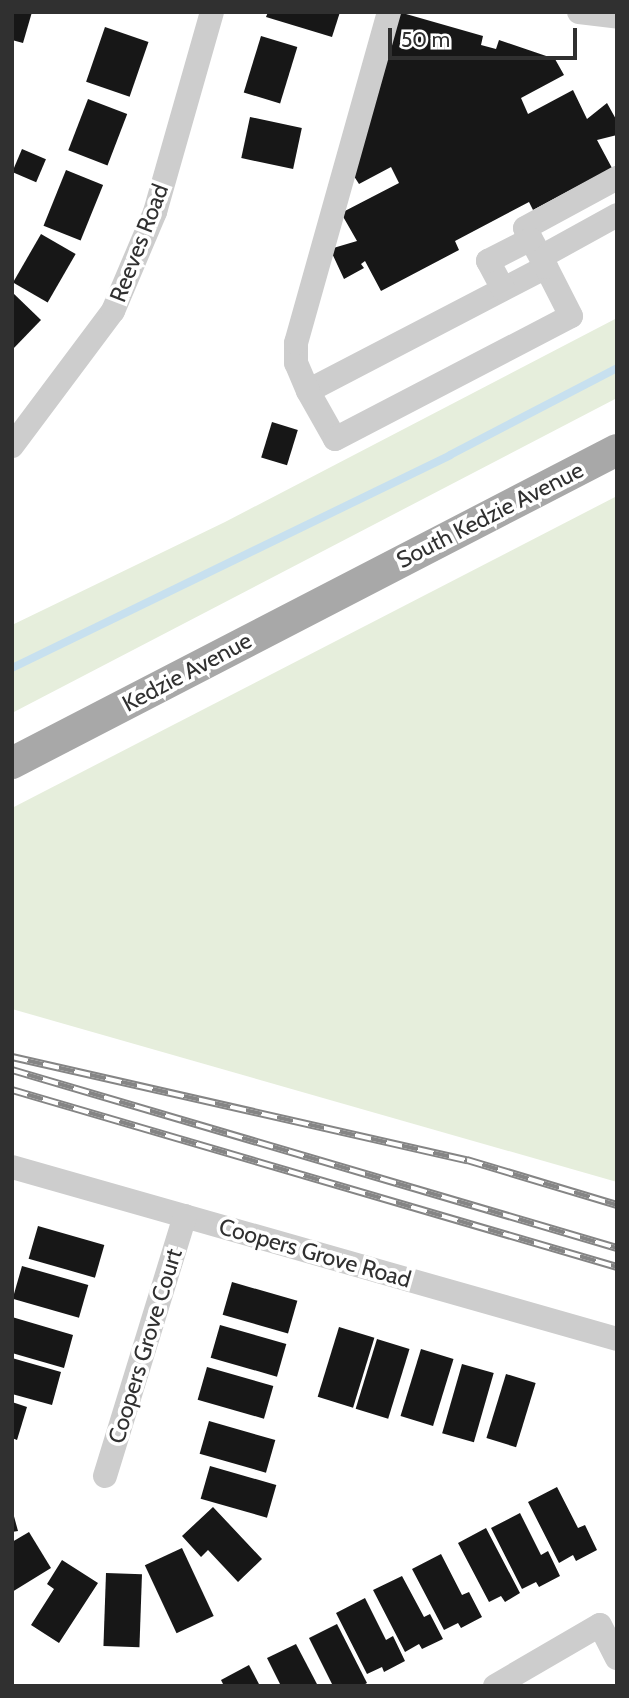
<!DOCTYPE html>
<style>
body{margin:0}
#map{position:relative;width:629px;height:1698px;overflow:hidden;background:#fff;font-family:Cabin,sans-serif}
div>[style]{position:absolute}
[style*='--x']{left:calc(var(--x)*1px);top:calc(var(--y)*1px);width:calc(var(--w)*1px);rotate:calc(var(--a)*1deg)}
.green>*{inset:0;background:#e6eedc}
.stream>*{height:8px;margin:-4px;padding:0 4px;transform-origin:4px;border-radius:4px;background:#c7e0ef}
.building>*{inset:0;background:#171717;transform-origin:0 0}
.minor>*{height:24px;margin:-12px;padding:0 12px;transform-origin:12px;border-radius:12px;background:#cdcdcd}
.major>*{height:32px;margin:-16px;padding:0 16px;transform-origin:16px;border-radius:16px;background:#a8a8a8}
.rail>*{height:8px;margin-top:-4px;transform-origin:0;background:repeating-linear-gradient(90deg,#fff 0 16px,#858585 0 32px);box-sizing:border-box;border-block:2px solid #858585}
span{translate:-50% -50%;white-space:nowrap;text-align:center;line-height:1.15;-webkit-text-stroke:7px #fff;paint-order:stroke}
.street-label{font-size:23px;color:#303030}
.frame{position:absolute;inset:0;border:14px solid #303030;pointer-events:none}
.scale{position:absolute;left:388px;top:28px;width:189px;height:32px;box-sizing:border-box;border:4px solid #303030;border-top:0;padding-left:9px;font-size:21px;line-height:24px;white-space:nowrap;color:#303030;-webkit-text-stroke:5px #fff;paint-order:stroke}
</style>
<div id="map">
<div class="green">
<i style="clip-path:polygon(617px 318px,617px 398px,12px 713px,12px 625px,225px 522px)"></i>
<i style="clip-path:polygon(617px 496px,617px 1182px,12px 1009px,12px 808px)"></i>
</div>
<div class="stream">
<i style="--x:12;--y:668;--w:487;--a:-25.9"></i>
<i style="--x:450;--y:455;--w:188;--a:-27.5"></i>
</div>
<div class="building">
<i style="clip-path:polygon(12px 12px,32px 12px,23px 43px,12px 40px)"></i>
<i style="clip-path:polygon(268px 12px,340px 12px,332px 37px,266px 17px)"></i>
<i style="clip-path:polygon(399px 12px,483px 36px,481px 45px,496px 49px,499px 40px,555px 59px,564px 75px,521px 98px,528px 114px,573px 90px,587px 119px,607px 103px,617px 121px,617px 135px,597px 140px,612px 168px,533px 210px,529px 202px,455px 241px,459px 250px,381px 291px,365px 261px,361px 264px,364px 268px,344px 279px,330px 249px,357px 241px,341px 213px,399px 183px,391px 167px,359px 184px,350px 170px)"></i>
<i style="left:105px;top:27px;width:46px;height:58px;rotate:19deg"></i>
<i style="left:261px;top:36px;width:38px;height:59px;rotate:17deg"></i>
<i style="left:88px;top:99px;width:42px;height:55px;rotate:21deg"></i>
<i style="left:250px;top:117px;width:53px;height:42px;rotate:12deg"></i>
<i style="left:22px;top:149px;width:26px;height:25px;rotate:23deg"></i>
<i style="left:66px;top:170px;width:40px;height:60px;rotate:22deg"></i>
<i style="left:41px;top:234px;width:40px;height:56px;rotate:30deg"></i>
<i style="clip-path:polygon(12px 292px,41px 320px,12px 350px)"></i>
<i style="left:272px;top:422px;width:27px;height:37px;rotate:17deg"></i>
<i style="left:38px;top:1226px;width:69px;height:34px;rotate:16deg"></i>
<i style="left:22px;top:1266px;width:69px;height:34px;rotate:16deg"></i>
<i style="left:232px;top:1282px;width:68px;height:34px;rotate:16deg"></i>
<i style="clip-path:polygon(12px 1317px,73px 1335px,64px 1368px,12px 1353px)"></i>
<i style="left:220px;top:1325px;width:69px;height:34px;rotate:16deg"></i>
<i style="left:339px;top:1327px;width:37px;height:73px;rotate:17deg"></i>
<i style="left:377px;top:1339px;width:34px;height:73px;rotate:17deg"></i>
<i style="left:421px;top:1349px;width:34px;height:70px;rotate:17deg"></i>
<i style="clip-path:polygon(12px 1358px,61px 1372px,52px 1405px,12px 1394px)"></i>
<i style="left:462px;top:1364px;width:33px;height:72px;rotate:16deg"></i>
<i style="left:207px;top:1367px;width:69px;height:34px;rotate:16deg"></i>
<i style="left:506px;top:1374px;width:31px;height:67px;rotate:17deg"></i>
<i style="clip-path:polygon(12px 1402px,27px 1407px,17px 1440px,12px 1438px)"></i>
<i style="left:209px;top:1421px;width:69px;height:34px;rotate:16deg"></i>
<i style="left:210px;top:1466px;width:69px;height:34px;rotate:16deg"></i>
<i style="clip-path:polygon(557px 1487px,578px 1528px,585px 1525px,597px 1550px,576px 1561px,573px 1555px,559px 1563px,528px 1502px)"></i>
<i style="clip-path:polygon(213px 1507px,262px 1559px,238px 1582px,208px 1550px,201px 1557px,182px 1536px)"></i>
<i style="clip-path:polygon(12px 1509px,18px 1531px,12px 1532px)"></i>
<i style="clip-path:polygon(520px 1513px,541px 1555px,548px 1551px,560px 1576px,539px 1587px,536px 1582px,522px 1589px,491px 1528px)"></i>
<i style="clip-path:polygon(486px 1528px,520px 1593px,505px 1602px,501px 1596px,489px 1602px,458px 1543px)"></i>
<i style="clip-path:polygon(29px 1532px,51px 1568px,12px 1592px,12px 1542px)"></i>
<i style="left:182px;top:1548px;width:75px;height:41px;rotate:65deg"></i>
<i style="clip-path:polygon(441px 1554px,462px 1595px,469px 1592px,482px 1617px,461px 1628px,458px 1623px,444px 1630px,412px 1569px)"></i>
<i style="clip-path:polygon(62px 1560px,98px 1583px,59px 1643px,31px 1625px,54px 1589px,47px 1584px)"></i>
<i style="left:106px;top:1573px;width:36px;height:73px;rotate:2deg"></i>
<i style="clip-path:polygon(402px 1576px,424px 1617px,430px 1614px,443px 1639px,422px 1649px,419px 1644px,405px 1652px,373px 1590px)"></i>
<i style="clip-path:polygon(365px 1598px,386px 1640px,393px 1636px,405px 1661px,384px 1672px,382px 1667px,367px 1674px,336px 1613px)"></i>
<i style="clip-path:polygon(337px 1624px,367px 1683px,362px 1686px,333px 1686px,309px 1638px)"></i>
<i style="clip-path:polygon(296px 1644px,318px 1686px,281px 1686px,267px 1658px)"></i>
<i style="clip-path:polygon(249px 1665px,260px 1686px,224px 1686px,221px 1680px)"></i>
</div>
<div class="minor">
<i style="--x:579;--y:12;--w:38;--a:7"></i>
<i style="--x:541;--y:257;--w:87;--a:-28.9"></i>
<i style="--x:546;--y:267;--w:268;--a:152.5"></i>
<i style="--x:308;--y:391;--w:55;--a:60.6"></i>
<i style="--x:335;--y:439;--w:266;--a:-27.5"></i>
<i style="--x:571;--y:316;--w:55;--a:-117"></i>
<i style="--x:546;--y:267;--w:44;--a:-118.3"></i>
<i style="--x:525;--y:228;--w:105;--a:-28.5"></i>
<i style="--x:503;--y:289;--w:32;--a:-118"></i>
<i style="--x:488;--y:261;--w:48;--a:-27.1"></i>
<i style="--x:308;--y:391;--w:30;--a:-113"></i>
<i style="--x:296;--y:363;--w:20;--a:-90"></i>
<i style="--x:296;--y:343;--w:344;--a:-74.3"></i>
<i style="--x:12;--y:446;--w:169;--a:-53.2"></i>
<i style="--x:113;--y:311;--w:108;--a:-67"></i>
<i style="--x:155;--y:212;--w:208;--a:-74.1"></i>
<i style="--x:12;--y:1167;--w:629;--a:15.87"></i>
<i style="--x:105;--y:1476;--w:272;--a:-72.9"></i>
<i style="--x:495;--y:1686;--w:121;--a:-30.2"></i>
<i style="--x:600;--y:1625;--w:37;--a:63"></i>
</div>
<div class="major">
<i style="--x:12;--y:763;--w:681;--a:-27.36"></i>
</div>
<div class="rail">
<i style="--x:12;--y:1057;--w:467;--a:12.8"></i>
<i style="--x:467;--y:1160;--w:157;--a:16.7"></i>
<i style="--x:12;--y:1070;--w:631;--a:16.39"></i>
<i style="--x:12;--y:1090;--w:630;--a:16.31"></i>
</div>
<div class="street-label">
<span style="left:139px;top:243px;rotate:-69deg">Reeves Road</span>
<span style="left:490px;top:515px;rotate:-27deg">South Kedzie Avenue</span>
<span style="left:187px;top:672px;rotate:-28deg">Kedzie Avenue</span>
<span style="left:315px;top:1253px;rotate:16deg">Coopers Grove Road</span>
<span style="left:145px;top:1346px;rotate:-73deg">Coopers Grove Court</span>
</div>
<div class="frame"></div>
<div class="scale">50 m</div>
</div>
